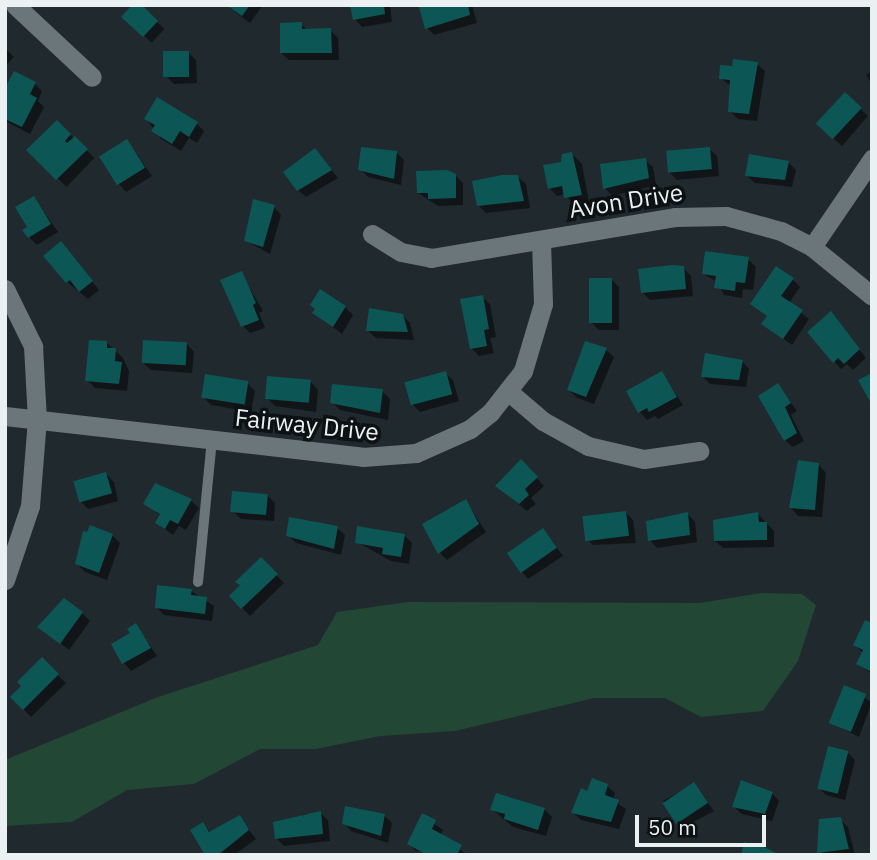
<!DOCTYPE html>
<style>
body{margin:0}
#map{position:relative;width:877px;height:860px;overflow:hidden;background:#20292d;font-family:"IBM Plex Sans",sans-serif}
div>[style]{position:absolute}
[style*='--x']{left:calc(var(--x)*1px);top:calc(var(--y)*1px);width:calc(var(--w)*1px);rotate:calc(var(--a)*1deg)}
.green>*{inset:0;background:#224735}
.shadow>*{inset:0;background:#0007;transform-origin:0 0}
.building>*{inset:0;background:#0c5755;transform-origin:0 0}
.lane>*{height:10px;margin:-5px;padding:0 5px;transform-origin:5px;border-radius:5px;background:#6b767a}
.street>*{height:19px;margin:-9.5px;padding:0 9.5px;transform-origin:9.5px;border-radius:9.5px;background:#6b767a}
span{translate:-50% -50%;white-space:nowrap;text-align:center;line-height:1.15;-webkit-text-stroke:7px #0d1113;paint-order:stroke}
.street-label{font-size:24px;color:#ebf1f3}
.frame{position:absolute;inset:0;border:7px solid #ebf1f3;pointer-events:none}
.scale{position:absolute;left:635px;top:815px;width:131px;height:32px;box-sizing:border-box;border:4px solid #ebf1f3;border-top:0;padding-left:9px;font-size:21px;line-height:24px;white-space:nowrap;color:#ebf1f3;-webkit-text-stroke:5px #0d1113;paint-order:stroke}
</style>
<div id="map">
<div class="green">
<i style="clip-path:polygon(761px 593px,802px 594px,816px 605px,798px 661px,763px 711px,701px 717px,665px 698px,594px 698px,455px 731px,380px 736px,316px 749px,260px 749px,194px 784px,127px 790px,72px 822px,5px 826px,5px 760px,158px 697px,318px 645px,337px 612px,408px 602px,700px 603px)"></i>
</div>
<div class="shadow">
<i style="left:139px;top:5px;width:35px;height:19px;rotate:43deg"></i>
<i style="clip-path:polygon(226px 5px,261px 5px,262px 6px,250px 23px)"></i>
<i style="clip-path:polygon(352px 5px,390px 5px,392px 22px,362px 27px,355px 19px)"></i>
<i style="clip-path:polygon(432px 5px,472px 5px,477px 23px,434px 35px,427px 28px,421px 8px)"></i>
<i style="clip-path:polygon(301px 24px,307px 30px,330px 30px,338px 38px,339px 60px,289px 60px,281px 53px)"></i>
<i style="clip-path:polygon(5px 48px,14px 57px,5px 67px)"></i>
<i style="clip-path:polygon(188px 52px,196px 60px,197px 83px,174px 84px,166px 76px)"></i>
<i style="clip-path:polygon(757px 64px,765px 71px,757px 121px,738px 119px,730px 111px,731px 86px,720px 78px,734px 68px)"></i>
<i style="clip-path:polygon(872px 71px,872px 85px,866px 75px)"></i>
<i style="clip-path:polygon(35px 84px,42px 91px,38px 101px,44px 107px,30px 134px,5px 121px,5px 92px)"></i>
<i style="clip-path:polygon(845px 94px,868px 116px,842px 146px,826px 132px)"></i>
<i style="clip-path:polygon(146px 118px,197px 124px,204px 131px,197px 143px,189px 138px,181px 151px,161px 139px)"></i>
<i style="left:57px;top:122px;width:52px;height:40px;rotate:44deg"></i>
<i style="clip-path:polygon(127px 141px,152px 176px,126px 192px,119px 184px)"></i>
<i style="clip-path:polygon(709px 149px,717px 156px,719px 176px,677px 180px,669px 172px)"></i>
<i style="clip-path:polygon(397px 153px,404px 160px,401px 185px,368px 177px,360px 169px)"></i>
<i style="clip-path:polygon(564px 156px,574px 156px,582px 164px,589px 202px,574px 205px,565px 194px,557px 196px,549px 188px)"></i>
<i style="clip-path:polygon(322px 158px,338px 178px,306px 197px,298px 190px)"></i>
<i style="clip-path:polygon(645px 160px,653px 167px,656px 185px,612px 196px,605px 188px)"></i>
<i style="clip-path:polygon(788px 162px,796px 170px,792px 187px,755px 183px,747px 176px)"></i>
<i style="clip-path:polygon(455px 175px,463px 183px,463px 205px,438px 206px,418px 193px)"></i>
<i style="clip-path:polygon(518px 177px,526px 184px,530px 208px,486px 213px,478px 205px)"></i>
<i style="clip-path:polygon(34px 198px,58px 232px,37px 245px,29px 237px)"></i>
<i style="clip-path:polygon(274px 207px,281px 215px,270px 254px,246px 241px)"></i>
<i style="clip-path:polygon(68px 251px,99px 290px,88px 299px,67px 282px)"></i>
<i style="clip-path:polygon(748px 259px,756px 267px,753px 290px,743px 289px,742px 298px,724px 295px,717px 282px,704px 274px)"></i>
<i style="clip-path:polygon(683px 268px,691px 276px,693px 296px,650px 300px,642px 292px)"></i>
<i style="clip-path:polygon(241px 273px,263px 311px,259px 313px,265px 328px,250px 333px,243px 326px)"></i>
<i style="clip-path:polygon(792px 279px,800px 287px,789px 303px,809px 319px,792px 345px,764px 324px,768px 317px,752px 304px)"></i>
<i style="clip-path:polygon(612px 280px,619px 287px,619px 330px,599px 330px,591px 322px)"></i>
<i style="clip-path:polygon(482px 297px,490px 304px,496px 337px,490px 338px,494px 353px,479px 356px,471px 348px)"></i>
<i style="clip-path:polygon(345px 307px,353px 315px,342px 334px,315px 313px)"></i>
<i style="clip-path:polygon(402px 315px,410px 323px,414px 340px,376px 338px,368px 331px)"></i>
<i style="clip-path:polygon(838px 321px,866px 358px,853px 370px,847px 364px,841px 369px,834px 361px)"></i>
<i style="clip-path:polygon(107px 343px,123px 358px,129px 371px,127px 391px,95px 388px,87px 380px)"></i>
<i style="clip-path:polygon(187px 344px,194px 352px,192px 373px,151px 370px,143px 363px)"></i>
<i style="clip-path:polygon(606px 350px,614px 357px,594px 404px,577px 398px,569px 390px)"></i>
<i style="clip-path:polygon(742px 361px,749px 369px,746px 387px,710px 384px,702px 376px)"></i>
<i style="clip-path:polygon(445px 373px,453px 380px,459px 401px,420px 412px,412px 404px)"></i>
<i style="clip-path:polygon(662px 373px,683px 405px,658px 419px,655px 416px,647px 420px,640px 412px)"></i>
<i style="clip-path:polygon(311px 382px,318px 390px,316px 412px,275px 406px,267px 398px)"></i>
<i style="clip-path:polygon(247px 383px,255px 391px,251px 412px,211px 405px,203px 397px)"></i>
<i style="clip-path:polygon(778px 385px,797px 411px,791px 415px,804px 441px,793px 447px,785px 440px)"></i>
<i style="clip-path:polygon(382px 391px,390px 399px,388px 420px,340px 410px,332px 402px)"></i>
<i style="clip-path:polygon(521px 461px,544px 486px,531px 498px,536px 504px,527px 511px,505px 493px)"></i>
<i style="clip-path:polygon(819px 465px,826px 473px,822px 517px,798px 516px,791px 508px)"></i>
<i style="clip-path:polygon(106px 474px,114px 482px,118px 501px,88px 509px,80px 501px)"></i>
<i style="clip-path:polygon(267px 495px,275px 503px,274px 521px,241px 519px,233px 511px)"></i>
<i style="clip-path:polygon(191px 501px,199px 508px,186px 530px,179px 526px,173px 535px,157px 523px,161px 516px,145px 503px)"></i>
<i style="clip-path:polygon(466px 501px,486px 532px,447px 560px,440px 553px)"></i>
<i style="clip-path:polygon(626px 513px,633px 520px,636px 543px,593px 545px,586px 538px)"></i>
<i style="clip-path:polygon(688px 514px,695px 522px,697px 542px,657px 548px,650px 540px)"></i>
<i style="clip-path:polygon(758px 514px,774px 531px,774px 547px,723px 548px,715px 541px)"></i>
<i style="clip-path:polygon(337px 528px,345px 535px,341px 555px,296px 543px,288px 535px)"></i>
<i style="clip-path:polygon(543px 530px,563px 556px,528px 579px,521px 571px)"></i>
<i style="clip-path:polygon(112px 535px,120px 543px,107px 580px,85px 572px,77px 564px)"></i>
<i style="clip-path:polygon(404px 535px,412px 543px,409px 564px,391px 561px,357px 542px)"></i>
<i style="clip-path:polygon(261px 559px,284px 583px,250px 616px,231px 596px)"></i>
<i style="clip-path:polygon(191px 591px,214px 606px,212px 621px,164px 615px,156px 607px)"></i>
<i style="clip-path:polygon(82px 613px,90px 621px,69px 650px,40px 627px)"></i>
<i style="clip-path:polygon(136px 625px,157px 656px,131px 671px,124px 663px)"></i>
<i style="clip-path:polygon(872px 625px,872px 674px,858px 664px,863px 653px,855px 645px)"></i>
<i style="clip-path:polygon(42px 660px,66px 683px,31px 717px,12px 697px)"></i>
<i style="clip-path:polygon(845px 687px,872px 702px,859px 737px,829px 722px)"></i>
<i style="clip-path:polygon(848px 753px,855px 760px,845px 800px,826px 795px,818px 787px)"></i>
<i style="clip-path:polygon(694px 784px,714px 811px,682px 828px,663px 801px)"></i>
<i style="clip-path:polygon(607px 786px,615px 793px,613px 800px,626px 809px,619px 829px,581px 820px,573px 813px,588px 793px)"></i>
<i style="clip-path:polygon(772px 793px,779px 801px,772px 821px,742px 814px,734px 807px)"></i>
<i style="clip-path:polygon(492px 809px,544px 809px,552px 817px,546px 836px,513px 827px)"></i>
<i style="clip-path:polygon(320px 813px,328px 820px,330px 841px,284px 846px,276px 838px,302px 820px,301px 815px)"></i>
<i style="clip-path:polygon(384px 815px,392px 823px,388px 843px,351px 831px,344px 823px)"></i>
<i style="clip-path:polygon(423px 816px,443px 830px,440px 836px,468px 855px,416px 851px,409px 844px)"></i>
<i style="clip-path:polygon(239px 817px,256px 839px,234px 855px,207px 855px,203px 824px,211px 833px)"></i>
<i style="clip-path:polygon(840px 819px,848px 827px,855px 855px,821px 855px)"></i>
</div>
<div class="building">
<i style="clip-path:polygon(132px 5px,142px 5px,158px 21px,143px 37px,121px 17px)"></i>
<i style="clip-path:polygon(226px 5px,250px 5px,242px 16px)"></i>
<i style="clip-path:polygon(350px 5px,384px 5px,385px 14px,353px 20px)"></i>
<i style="clip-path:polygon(468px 5px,470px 15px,425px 29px,419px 7px)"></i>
<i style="clip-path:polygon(302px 22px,302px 29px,331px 28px,332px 53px,280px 53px,280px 23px)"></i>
<i style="left:163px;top:51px;width:26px;height:26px"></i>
<i style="clip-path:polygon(733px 59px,758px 62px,749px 114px,728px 112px,730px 80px,719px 79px,720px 65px,732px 66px)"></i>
<i style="clip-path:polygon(14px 71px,36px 82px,30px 94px,37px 98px,22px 127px,5px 119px,5px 88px)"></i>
<i style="left:845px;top:92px;width:23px;height:43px;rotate:43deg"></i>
<i style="clip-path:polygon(157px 97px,198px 122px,189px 137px,180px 131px,172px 144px,151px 131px,155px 125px,144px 119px)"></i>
<i style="clip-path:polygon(57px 120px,71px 134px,65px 141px,67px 143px,75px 136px,88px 149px,56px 180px,26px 150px)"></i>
<i style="left:127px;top:139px;width:34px;height:33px;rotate:58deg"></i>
<i style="clip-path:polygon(361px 147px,397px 151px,394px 179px,358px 170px)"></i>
<i style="left:710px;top:147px;width:22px;height:44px;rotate:85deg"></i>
<i style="clip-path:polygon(315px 148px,332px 170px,297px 191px,283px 172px)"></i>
<i style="clip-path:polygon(572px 152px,582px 195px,564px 198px,562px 186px,548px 189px,543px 165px,561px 162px,562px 154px)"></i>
<i style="clip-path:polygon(749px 154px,789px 161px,785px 180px,745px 176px)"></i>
<i style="clip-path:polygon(646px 158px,649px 178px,603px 189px,600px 164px)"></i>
<i style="clip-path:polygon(447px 170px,456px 174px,456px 198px,428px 199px,428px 193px,417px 193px,416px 171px)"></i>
<i style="clip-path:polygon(502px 175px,518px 175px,524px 201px,477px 206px,472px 181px)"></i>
<i style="clip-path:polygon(34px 196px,51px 224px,28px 238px,22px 230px,27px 227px,15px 207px)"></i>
<i style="clip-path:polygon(253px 199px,275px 205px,263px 247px,244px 241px)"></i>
<i style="clip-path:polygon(61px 241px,93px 281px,79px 292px,70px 280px,66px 283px,43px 256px)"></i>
<i style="clip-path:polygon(705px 251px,749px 257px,745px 283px,736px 282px,735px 291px,714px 288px,716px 276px,702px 274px)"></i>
<i style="clip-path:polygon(672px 265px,684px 266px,686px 289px,641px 293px,638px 269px)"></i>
<i style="clip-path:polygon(776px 266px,794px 278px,781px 296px,803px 310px,783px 339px,761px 324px,767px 316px,750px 304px)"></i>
<i style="clip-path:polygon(242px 271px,256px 303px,253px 305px,259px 320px,241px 327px,220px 280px)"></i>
<i style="left:589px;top:278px;width:23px;height:45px"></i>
<i style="clip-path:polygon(320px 289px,346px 306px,333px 327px,312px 313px,315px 309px,310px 305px)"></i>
<i style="clip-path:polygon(483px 295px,489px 329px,484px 330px,487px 346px,470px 349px,460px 299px)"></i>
<i style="clip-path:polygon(369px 308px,403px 314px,408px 332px,366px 331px)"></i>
<i style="clip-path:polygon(831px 311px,860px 349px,844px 364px,838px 358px,833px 363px,807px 332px)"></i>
<i style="clip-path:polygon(89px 340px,107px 341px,107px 348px,116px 348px,115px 361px,122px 362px,119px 384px,85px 381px)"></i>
<i style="left:143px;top:340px;width:44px;height:23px;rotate:3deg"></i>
<i style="clip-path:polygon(585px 341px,607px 348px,586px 397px,567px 390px)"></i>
<i style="clip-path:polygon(705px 353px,743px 360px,739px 380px,701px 377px)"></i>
<i style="left:446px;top:371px;width:24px;height:43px;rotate:75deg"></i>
<i style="clip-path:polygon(662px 371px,677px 397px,649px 412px,647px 408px,638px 413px,626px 391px)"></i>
<i style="clip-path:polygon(872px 373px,872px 405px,858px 380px)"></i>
<i style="left:205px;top:374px;width:44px;height:24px;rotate:9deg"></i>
<i style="left:267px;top:376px;width:44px;height:23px;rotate:5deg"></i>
<i style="clip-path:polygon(778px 383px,791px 403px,785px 407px,797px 433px,784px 441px,758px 396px)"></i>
<i style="clip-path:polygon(332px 384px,383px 389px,380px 413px,330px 403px)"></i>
<i style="clip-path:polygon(521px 459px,538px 477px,525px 489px,529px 495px,519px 504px,495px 486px)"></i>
<i style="clip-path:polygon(798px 460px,819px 463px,815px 510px,789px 508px)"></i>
<i style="left:106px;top:472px;width:22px;height:34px;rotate:74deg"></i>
<i style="clip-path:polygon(155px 483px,192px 499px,178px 524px,170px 520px,165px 529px,155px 523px,160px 514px,143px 504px)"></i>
<i style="left:232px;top:491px;width:36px;height:21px;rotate:5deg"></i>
<i style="clip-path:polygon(466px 499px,479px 524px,438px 554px,422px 524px)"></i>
<i style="left:626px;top:511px;width:25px;height:44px;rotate:83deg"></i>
<i style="clip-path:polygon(688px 512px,690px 535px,648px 541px,646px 521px)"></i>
<i style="clip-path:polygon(758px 512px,759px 522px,767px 522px,767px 540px,714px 541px,713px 520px)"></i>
<i style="clip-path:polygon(289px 517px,338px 526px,334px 549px,286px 536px)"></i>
<i style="clip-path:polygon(90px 525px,113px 534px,99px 573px,75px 564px,83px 531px,87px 532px)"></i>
<i style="clip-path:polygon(357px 526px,405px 534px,401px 557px,382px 554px,383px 548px,355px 543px)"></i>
<i style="left:543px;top:528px;width:24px;height:44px;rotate:55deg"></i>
<i style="clip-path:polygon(261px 557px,278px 574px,241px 609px,229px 596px,240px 585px,235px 582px)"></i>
<i style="clip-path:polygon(157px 585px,192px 589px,191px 595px,207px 597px,205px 614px,155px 608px)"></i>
<i style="clip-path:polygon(64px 598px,83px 612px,60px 644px,37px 627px)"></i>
<i style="clip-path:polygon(865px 620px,872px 623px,872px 672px,856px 664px,863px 650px,853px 645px)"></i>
<i style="clip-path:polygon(136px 623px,151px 648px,122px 664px,111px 644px,130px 633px,127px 629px)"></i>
<i style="clip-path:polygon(42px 657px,59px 674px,23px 710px,10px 697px,21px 686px,17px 682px)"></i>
<i style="left:844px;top:685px;width:24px;height:41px;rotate:22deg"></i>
<i style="left:828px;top:746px;width:21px;height:44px;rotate:14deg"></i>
<i style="clip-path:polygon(592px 778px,608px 784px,605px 795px,619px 800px,611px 822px,571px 813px,581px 788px,587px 791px)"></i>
<i style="clip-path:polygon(741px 780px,773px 792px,765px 814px,732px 807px)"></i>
<i style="left:694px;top:782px;width:25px;height:38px;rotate:56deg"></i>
<i style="clip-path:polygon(496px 793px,545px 808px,538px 830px,504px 819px,505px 814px,490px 810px)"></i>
<i style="clip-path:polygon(345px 806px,385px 814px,381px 836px,342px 824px)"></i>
<i style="clip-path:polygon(321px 811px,323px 834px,275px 839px,273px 822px)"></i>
<i style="clip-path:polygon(422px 813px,436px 820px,432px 829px,462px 845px,457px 855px,427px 855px,407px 844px)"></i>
<i style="clip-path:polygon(240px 815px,249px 830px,218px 855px,205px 855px,190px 830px,203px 822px,209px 832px)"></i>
<i style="clip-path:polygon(841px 817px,849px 849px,817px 853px,819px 819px)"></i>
<i style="clip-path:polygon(744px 842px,764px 847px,780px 855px,741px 855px)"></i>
</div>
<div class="lane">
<i style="--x:198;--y:582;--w:143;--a:-84.4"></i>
</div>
<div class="street">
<i style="--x:15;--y:5;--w:105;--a:43.1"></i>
<i style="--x:372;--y:234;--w:34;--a:32"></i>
<i style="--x:401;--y:252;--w:31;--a:11"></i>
<i style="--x:431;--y:258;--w:247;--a:-9.5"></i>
<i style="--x:675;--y:217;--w:51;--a:-1.1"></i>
<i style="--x:726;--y:216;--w:57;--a:15.3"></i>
<i style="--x:781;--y:231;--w:35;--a:27"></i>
<i style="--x:812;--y:247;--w:77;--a:39.2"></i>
<i style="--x:812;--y:247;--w:107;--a:-55.7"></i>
<i style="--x:5;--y:289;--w:64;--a:63.8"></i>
<i style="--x:33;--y:346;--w:73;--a:86.9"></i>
<i style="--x:37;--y:419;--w:87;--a:94.6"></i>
<i style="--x:30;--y:506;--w:78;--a:108.7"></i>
<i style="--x:509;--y:392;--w:45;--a:40.5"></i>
<i style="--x:543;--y:421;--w:51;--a:29.1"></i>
<i style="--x:588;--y:446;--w:57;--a:13.1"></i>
<i style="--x:644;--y:459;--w:56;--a:-8.3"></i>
<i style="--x:5;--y:416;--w:360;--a:6.5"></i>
<i style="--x:363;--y:457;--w:53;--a:-4.3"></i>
<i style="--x:416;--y:453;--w:59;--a:-24"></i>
<i style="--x:470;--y:429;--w:26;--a:-39"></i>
<i style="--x:490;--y:413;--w:53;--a:-51.8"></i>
<i style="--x:523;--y:371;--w:70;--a:-73.4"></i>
<i style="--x:543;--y:304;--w:64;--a:-91.8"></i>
</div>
<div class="street-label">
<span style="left:626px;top:201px;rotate:-9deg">Avon Drive</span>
<span style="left:307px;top:425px;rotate:6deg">Fairway Drive</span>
</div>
<div class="frame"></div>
<div class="scale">50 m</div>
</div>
